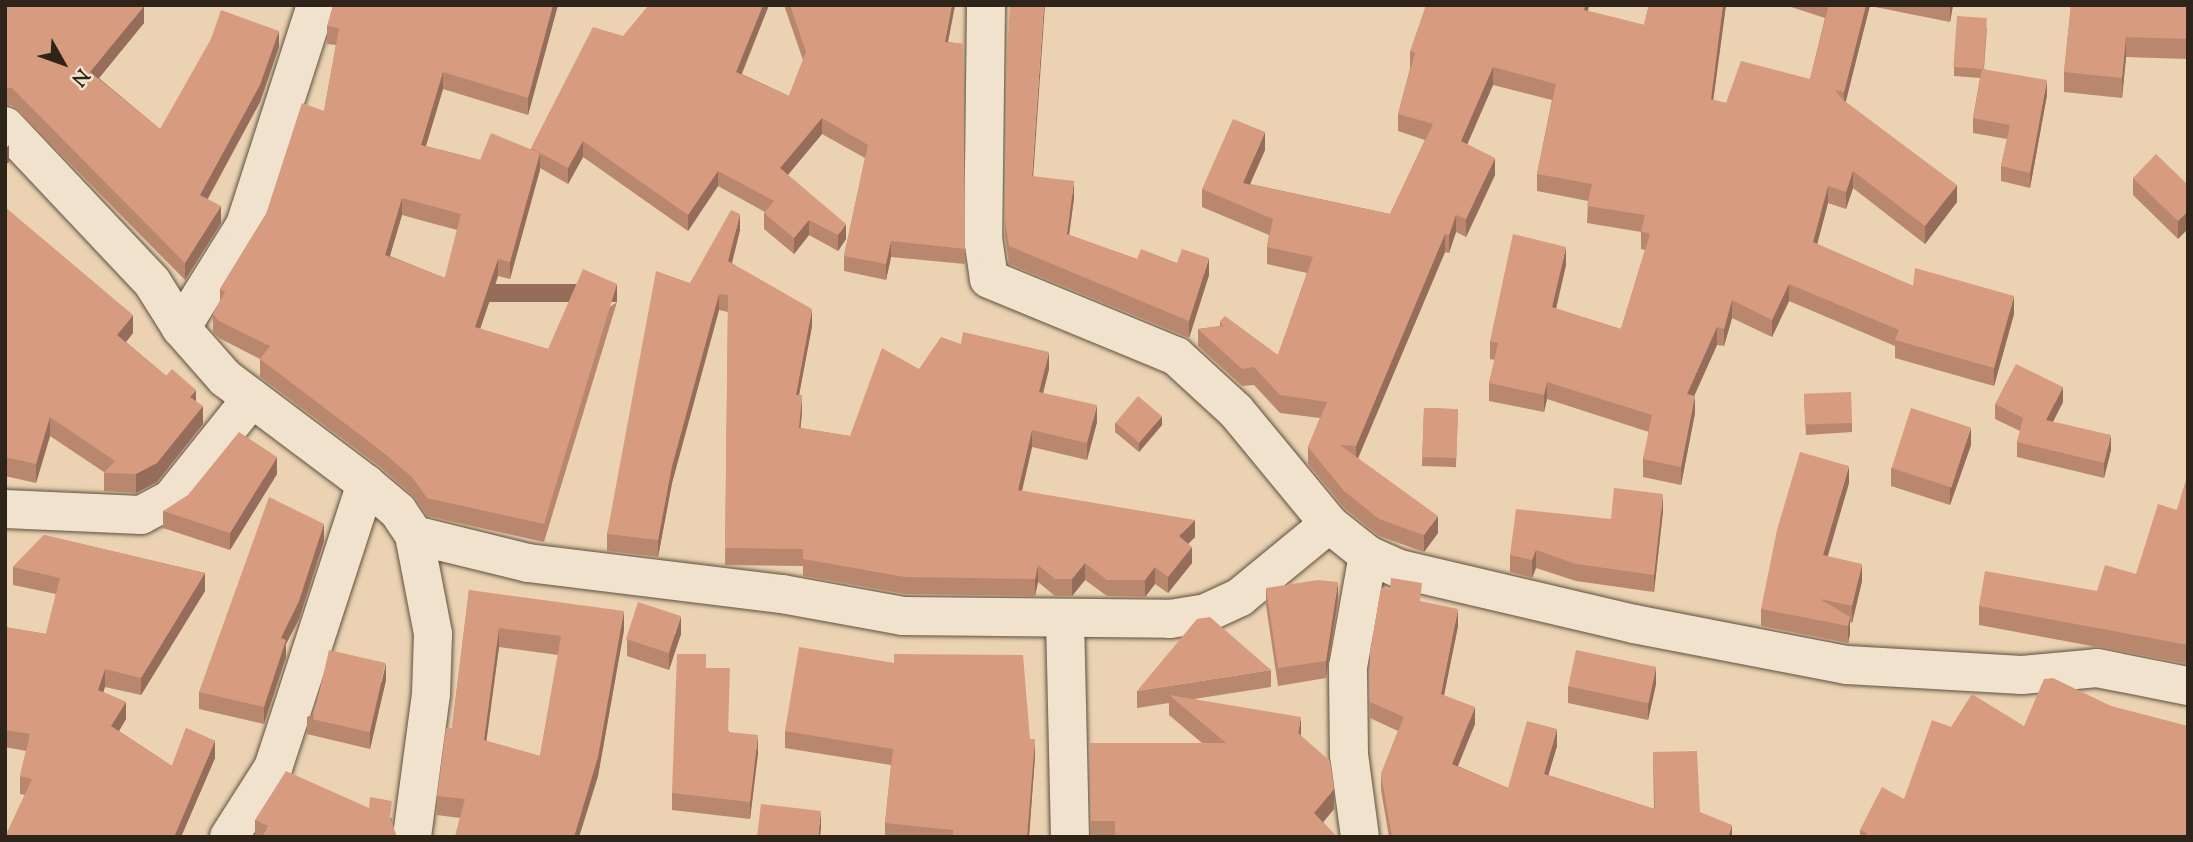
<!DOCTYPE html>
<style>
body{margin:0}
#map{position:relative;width:2193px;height:842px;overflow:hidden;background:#ead2b2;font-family:"Sorts Mill Goudy",serif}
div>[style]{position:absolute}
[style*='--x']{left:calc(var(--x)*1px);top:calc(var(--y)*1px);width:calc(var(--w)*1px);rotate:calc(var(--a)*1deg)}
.roads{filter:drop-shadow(0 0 2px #5e503f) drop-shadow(0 0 2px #5e503f)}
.minor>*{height:38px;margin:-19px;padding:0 19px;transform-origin:19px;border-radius:19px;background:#f1e2cd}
.wall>*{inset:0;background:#b9866e;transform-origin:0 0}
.shaded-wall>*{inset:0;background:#966d5a;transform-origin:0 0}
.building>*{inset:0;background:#d79c80;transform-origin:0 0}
span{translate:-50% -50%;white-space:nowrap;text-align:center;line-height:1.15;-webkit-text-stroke:5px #f1e2cd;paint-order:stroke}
.frame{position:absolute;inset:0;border:7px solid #2f2419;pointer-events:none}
.north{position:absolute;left:28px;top:28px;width:70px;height:70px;-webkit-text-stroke:5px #f1e2cd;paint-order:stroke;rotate:130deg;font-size:19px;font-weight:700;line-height:28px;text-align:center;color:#2f2419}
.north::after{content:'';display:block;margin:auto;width:24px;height:32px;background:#2f2419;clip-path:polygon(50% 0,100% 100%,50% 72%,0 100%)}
</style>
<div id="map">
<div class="roads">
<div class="minor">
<i style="--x:986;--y:5;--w:233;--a:90.7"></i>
<i style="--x:983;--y:238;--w:41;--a:81.7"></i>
<i style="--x:989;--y:279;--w:202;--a:22.4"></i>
<i style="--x:1176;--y:356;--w:81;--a:42.5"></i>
<i style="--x:1236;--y:411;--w:146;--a:50.5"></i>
<i style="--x:1329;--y:524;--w:50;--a:38.5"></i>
<i style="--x:1368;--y:555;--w:35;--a:24"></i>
<i style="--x:1400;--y:569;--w:240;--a:13.2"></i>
<i style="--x:1634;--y:624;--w:217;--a:10.9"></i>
<i style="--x:1847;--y:665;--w:175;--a:3.3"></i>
<i style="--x:2022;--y:675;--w:75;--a:-5.3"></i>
<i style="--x:2097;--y:668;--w:93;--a:11.2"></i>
<i style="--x:5;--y:126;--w:214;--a:46.7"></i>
<i style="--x:152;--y:282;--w:54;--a:57.8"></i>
<i style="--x:181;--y:328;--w:67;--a:48.7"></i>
<i style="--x:225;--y:378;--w:176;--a:36.9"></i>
<i style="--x:366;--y:484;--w:42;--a:40.2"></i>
<i style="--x:398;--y:511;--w:29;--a:56"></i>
<i style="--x:414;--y:535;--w:101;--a:79.1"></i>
<i style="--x:433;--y:634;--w:60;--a:91.9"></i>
<i style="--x:431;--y:694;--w:144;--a:97.6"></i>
<i style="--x:181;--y:328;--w:121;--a:-58.1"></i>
<i style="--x:245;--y:225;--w:231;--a:-72.1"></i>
<i style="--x:5;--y:509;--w:136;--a:2.5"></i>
<i style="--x:141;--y:515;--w:34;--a:-28"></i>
<i style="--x:171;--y:499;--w:129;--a:-51.3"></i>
<i style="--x:414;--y:535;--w:117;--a:13.8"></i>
<i style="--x:528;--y:563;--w:256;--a:7"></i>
<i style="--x:782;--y:594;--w:123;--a:10.3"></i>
<i style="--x:903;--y:616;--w:267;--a:0.6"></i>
<i style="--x:1170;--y:619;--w:36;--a:-9"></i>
<i style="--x:1206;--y:613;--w:38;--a:-25"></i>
<i style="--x:1240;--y:597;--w:115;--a:-39.4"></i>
<i style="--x:1065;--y:618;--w:219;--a:88.7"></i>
<i style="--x:229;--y:837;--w:82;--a:-57.5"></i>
<i style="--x:273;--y:768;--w:299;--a:-71.9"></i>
<i style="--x:1360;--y:837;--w:83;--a:-97.6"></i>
<i style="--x:1349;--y:755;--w:88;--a:-90.7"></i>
<i style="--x:1348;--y:667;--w:114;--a:-79.9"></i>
</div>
</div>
<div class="wall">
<i style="clip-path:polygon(5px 5px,144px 23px,99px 78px,160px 129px,279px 47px,260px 102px,208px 199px,221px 223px,185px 280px,12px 105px,5px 105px)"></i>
<i style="clip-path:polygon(evenodd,558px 5px,528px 115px,443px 89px,426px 146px,480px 160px,531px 149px,649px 5px,769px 5px,742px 74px,789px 96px,803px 60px,784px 5px,955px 5px,948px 42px,963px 44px,965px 264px,891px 257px,886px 280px,844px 271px,844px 256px,865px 158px,822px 134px,788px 175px,846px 239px,838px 251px,809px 235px,794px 254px,764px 229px,764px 213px,765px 212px,718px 186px,688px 231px,583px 157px,568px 184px,540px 168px,510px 279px,498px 276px,480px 329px,548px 349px,617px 302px,544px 542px,427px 516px,412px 495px,380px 467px,260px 377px,260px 359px,219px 338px,213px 332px,213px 314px,220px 301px,220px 289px,266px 214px,324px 111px,336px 45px,327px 44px,327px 26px,558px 5px,402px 215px,457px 230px,445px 278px,390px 256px,402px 215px)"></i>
<i style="clip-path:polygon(1589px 5px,1588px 11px,1644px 25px,1649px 5px,1726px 5px,1713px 100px,1726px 103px,1810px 79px,1825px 18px,1785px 5px,1953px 5px,1950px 22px,1870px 6px,1845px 102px,1957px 202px,1925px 244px,1853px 188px,1846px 209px,1828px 203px,1817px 244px,1913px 286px,2014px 314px,1994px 386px,1895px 358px,1895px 346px,1789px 301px,1772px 337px,1732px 318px,1724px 346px,1717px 345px,1694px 396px,1695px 413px,1681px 485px,1643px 477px,1643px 459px,1649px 432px,1547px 399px,1544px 412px,1489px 401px,1489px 383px,1495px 360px,1490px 359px,1490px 341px,1566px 265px,1556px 309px,1621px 329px,1645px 250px,1641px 249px,1641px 232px,1587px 223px,1588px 201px,1537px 191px,1537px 174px,1552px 100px,1493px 85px,1467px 144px,1495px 175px,1466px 237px,1456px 232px,1449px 253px,1445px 252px,1358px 458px,1438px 533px,1424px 552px,1379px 536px,1344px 508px,1308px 464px,1308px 447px,1320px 418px,1280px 413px,1254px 385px,1242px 386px,1198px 346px,1198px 329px,1220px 326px,1220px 321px,1278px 355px,1307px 273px,1267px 264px,1267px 247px,1269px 235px,1202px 207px,1202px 189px,1265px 150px,1250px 184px,1390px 214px,1425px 140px,1398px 131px,1398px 114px,1410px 69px,1410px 51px)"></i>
<i style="clip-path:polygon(2071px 5px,2188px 5px,2188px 59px,2126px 57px,2122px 98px,2064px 92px,2064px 72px)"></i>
<i style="clip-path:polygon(1987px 27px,1984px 69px,2047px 95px,2030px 188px,2001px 181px,2001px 166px,2007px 139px,1973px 133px,1973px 118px,1980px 78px,1954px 76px,1954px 67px)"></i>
<i style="clip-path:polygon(1033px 176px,1074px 198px,1069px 235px,1137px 259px,1209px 275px,1189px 338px,1009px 264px,1005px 237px,1005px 219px)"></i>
<i style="clip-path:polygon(2133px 178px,2188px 185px,2178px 239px,2133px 195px)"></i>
<i style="clip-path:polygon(5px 207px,133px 333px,126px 342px,196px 401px,203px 424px,157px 482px,136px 493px,104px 491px,104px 472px,50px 436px,36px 483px,5px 476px)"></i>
<i style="clip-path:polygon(740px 230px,732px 263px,812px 326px,799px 395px,802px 412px,800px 428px,850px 436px,919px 369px,961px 344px,1049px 369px,1043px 393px,1097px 422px,1087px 460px,1032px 447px,1022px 491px,1195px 537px,1188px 544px,1192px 563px,1168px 593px,1155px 584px,1145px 597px,1107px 596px,1085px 580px,1072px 596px,1055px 596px,1038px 582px,1035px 596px,905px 594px,803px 576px,803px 566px,725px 565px,728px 312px,719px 310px,672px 483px,658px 557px,607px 551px,607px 534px,690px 283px)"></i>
<i style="clip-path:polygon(1804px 395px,1852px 423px,1852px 432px,1806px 435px)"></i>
<i style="clip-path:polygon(2063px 402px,2053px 422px,2111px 450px,2104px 478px,2017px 457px,2017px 442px,2020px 431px,1995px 419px,1995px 404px)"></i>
<i style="left:1424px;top:408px;width:34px;height:58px;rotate:2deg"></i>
<i style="clip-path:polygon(1115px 423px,1162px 425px,1139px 452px,1115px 432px)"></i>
<i style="clip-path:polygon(1971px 445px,1950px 505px,1891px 486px,1891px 468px)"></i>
<i style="clip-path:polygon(277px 474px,230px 550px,163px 528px,163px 511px)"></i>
<i style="clip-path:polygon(2188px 474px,2188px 664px,1979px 625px,1979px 606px,2097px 591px,2136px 574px,2177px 510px)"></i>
<i style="clip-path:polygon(1849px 483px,1827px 556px,1862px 581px,1852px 623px,1850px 622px,1850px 634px,1848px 643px,1761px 626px,1761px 609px)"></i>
<i style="clip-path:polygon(1663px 511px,1654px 592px,1576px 581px,1536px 568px,1532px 578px,1510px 572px,1510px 555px,1611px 519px)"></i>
<i style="clip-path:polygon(44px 535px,205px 573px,205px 591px,141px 695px,105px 687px,103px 692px,126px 702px,126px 719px,119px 731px,172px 766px,186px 728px,215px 741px,215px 758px,181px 837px,5px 837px,25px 795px,20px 794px,20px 776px,26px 751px,5px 747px,5px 627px,46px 634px,56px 594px,13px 585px,13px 567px)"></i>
<i style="clip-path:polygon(324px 541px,299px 619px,286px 644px,286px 657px,264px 724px,199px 709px,199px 692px)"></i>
<i style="clip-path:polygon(1266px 588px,1338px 599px,1326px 678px,1278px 686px,1266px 605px)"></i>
<i style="clip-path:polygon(evenodd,469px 590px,624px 630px,598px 776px,579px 837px,455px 837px,460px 818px,437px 815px,437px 796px,452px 728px,469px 590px,499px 647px,558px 655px,540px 756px,486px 741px,499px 647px)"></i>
<i style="clip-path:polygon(1422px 602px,1458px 626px,1444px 695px,1475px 724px,1458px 766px,1508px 788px,1557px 746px,1548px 775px,1654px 809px,1653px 752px,1700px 812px,1732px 837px,1389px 837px,1381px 790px,1381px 774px,1398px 731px,1370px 718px,1370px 653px)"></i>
<i style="clip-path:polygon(681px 634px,669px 670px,627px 656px,627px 639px)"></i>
<i style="clip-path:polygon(706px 668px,729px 732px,758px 753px,750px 819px,672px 810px,672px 793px)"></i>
<i style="clip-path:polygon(1271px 670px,1271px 687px,1194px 699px,1301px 736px,1334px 809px,1323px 822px,1337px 837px,1091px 837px,1090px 743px,1202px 743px,1169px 715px,1169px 703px,1137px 708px,1137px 691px)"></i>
<i style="clip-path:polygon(386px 680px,370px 749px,307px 734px,307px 717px)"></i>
<i style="clip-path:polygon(1656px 684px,1648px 720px,1568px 703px,1568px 686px)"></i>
<i style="clip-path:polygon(2111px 706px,2188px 837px,1860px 837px,1860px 830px,1904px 799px,1951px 727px,2024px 726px)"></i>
<i style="clip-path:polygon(785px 731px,1030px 739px,1035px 756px,1029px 837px,885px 837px,885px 823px,891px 765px,785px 748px)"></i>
<i style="clip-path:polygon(392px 818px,392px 822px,396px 837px,255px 837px,255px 820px)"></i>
</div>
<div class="shaded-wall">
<i style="clip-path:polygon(553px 5px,558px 5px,528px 115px,528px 98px)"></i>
<i style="clip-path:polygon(763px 5px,769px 5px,736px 87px,736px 72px)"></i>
<i style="clip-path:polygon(952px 5px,955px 5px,945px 57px,945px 42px)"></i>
<i style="clip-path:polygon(1044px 5px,1045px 5px,1032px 193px,1032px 176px)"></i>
<i style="clip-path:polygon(1585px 5px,1589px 5px,1584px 28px,1584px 10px)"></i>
<i style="clip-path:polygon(1723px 5px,1726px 5px,1711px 117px,1711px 99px)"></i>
<i style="clip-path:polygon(1866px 5px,1870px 5px,1844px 109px,1844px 92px)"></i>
<i style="clip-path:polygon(1950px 5px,1953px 5px,1950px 22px)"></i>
<i style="clip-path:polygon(144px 6px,144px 23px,90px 89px,90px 72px)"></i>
<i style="clip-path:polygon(279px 31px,279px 47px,260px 102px,200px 212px,200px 195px)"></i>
<i style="clip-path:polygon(2126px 37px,2126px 57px,2122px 98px,2122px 78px)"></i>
<i style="clip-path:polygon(1493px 67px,1493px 85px,1461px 159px,1461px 141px)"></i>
<i style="clip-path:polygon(443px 72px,443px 89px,421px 162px,421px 145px)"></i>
<i style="clip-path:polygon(2047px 80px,2047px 95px,2030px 188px,2030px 173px)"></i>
<i style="clip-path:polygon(822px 118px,822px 134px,780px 184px,780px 168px)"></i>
<i style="clip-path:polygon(1265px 132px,1265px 150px,1243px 200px,1243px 183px)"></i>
<i style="clip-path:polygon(583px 141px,583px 157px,568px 184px,568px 168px)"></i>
<i style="clip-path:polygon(9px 145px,9px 162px,5px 165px,5px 149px)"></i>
<i style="clip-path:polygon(540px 153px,540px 170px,510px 279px,510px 262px)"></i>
<i style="clip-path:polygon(1495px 158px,1495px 175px,1466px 237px,1466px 219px)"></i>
<i style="clip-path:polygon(718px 171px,718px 186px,688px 231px,688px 215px)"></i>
<i style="clip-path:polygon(1853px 171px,1853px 188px,1846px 209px,1846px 192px)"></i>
<i style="clip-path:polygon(1074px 181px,1074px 198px,1067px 251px,1067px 234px)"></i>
<i style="clip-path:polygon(1957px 185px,1957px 202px,1925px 244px,1925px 226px)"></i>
<i style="clip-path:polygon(1828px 186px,1828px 203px,1813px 260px,1813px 242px)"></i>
<i style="clip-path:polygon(402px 198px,402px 215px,385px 272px,385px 255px)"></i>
<i style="clip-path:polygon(221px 206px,221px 223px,185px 280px,185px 263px)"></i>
<i style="clip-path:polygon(2188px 211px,2188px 229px,2178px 239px,2178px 221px)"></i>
<i style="clip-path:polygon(740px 214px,740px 230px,728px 278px,728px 261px)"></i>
<i style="clip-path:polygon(1456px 215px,1456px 232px,1449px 253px,1449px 235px)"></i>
<i style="clip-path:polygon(809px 220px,809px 235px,794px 254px,794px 238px)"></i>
<i style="clip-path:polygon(846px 224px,846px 239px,838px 251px,838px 235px)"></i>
<i style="clip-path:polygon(1445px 234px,1445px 252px,1356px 463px,1356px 446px)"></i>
<i style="clip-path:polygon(891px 241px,891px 257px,886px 280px,886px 264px)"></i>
<i style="clip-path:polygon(1566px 247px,1566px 265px,1552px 325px,1552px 307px)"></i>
<i style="clip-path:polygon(1209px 258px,1209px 275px,1189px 338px,1189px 321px)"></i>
<i style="clip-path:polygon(498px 259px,498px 276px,475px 344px,475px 327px)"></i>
<i style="left:617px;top:284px;width:18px;height:251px;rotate:90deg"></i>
<i style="clip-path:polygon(1789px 284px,1789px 301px,1772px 337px,1772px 320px)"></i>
<i style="clip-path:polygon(719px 294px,719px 310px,672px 483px,658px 557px,658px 540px,672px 466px)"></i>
<i style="clip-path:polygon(2014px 296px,2014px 314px,1994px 386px,1994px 368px)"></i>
<i style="clip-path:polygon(1732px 300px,1732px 318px,1724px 346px,1724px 329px)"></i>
<i style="clip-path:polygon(812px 309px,812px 326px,796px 411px,796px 395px)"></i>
<i style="clip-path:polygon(133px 315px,133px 333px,117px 353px,117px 335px)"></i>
<i style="clip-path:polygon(1717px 327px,1717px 345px,1687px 412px,1687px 394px)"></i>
<i style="clip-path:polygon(1049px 352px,1049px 369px,1039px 409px,1039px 392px)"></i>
<i style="clip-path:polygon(1547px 382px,1547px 399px,1544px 412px,1544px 395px)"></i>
<i style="clip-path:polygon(2063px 387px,2063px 402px,2046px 435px,2046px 420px)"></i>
<i style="clip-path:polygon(196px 390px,196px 409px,190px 397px)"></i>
<i style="clip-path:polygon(802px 395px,802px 412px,799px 445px,799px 428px)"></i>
<i style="clip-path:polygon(1695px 396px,1695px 413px,1681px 485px,1681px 467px)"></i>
<i style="clip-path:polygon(1097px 405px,1097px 422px,1087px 460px,1087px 443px)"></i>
<i style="clip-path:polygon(203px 406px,203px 424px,157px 482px,136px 493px,136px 474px)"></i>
<i style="clip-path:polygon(1162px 416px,1162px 425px,1139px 452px,1139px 443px)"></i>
<i style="clip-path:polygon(50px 417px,50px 436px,36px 483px,36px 464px)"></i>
<i style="clip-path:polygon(1971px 428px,1971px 445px,1950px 505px,1950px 488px)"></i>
<i style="clip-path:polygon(1032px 430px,1032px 447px,1018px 507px,1018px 490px)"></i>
<i style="clip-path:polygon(2111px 435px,2111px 450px,2104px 478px,2104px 463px)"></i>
<i style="clip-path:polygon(277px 457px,277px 474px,230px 550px,230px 533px)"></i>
<i style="clip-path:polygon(1849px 466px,1849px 483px,1823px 573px,1823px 555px)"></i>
<i style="clip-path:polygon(1663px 494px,1663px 511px,1654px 592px,1654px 575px)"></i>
<i style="clip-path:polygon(1438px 516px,1438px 533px,1424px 552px,1424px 535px)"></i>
<i style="clip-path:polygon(1195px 520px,1195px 537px,1179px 553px,1179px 536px)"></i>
<i style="clip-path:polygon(324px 524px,324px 541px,299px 619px,286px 644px,286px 657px,264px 724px,264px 707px,281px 638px)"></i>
<i style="clip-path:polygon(1192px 547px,1192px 563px,1168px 593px,1168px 577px)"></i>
<i style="clip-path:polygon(1536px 550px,1536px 568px,1532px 578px,1532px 560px)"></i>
<i style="clip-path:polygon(1085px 563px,1085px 580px,1072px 596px,1072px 579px)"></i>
<i style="clip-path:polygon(1862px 564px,1862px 581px,1852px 623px,1852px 606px)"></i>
<i style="clip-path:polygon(1038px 565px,1038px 582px,1035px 596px,1035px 579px)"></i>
<i style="clip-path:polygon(1155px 567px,1155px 584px,1145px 597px,1145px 580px)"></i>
<i style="clip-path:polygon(205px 573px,205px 591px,141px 695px,141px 678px)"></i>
<i style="clip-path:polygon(1338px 582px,1338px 599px,1326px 678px,1326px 661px)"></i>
<i style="clip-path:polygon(1458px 609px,1458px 626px,1441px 710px,1441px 694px)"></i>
<i style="clip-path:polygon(624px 611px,624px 630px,598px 776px,579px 837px,574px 837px)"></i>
<i style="clip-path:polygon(681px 616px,681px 634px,669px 670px,669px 653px)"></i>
<i style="clip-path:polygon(1850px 617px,1850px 634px,1848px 643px,1848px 626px)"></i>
<i style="clip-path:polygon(499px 628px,499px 647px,484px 759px,484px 740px)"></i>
<i style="clip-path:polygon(386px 663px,386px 680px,370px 749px,370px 732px)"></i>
<i style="clip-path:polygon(1656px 667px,1656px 684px,1648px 720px,1648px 703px)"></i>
<i style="clip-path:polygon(105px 669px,105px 687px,98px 707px,98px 690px)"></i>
<i style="clip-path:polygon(126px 702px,126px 719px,111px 744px,111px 726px)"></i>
<i style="clip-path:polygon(1475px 707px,1475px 724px,1452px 780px,1452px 764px)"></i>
<i style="clip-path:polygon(1301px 717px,1301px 736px,1298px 733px)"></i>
<i style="clip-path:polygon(1557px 729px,1557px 746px,1544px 790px,1544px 774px)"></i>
<i style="clip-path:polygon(758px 735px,758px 753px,750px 819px,750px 802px)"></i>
<i style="clip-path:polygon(1035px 739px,1035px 756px,1029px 837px,1027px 837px)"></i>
<i style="clip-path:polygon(215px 741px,215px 758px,181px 837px,174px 837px)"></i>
<i style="clip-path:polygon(1334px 789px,1334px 809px,1314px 833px,1314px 813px)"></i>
<i style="clip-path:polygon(821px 811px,821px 828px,820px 837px,818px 837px)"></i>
<i style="clip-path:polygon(1732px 825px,1732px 837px,1728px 837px)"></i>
</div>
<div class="building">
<i style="clip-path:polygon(5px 5px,144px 6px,90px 72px,160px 129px,211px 39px,221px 10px,279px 31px,260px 85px,200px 195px,221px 206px,185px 263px,12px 88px,5px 88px)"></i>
<i style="clip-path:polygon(evenodd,333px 5px,553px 5px,528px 98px,443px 72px,421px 145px,480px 160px,491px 133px,540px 153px,510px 262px,498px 259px,475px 327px,548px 349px,583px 269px,617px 284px,544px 524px,427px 498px,412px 477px,380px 450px,260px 359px,270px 346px,219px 321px,213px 314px,225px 292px,220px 289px,266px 214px,302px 103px,324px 111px,339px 28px,327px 26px,333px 5px,402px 198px,461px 214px,445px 278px,385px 255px,402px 198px)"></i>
<i style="clip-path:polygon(649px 5px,763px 5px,736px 72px,789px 96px,806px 52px,790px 5px,952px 5px,945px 42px,963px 44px,965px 249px,891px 241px,886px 264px,844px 256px,868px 145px,822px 118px,780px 168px,846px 224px,838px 235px,809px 220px,794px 238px,764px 213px,774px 201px,718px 171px,688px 215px,583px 141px,568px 168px,531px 148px,593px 27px,623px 36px)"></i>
<i style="clip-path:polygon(1010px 5px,1044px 5px,1032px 176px,1074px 181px,1067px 234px,1137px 259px,1141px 249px,1177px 263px,1182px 249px,1209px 258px,1189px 321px,1009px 246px,1005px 219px,1007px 49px)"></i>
<i style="clip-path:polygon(1426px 5px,1585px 5px,1584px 10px,1644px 25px,1649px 5px,1723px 5px,1711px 99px,1726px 103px,1741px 61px,1810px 79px,1829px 5px,1866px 5px,1844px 92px,1835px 90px,1842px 99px,1957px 185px,1925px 226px,1853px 171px,1846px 192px,1828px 186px,1813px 242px,1913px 286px,1915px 268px,2014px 296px,1994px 368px,1895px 340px,1899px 330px,1789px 284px,1772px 320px,1732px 300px,1724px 329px,1717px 327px,1687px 394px,1695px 396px,1681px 467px,1643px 459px,1652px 415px,1547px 382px,1544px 395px,1489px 383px,1498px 343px,1490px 341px,1513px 234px,1566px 247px,1552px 307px,1621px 329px,1650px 234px,1641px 231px,1645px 215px,1587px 206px,1592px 184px,1537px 174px,1556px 84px,1493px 67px,1461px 141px,1495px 158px,1466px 219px,1456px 215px,1449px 235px,1445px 234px,1356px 446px,1340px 445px,1438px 516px,1424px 535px,1379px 519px,1344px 491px,1308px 447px,1327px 402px,1280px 395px,1254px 367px,1242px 369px,1198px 329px,1223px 326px,1220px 321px,1225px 316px,1278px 355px,1313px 257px,1267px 247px,1273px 219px,1202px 189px,1233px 119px,1265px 132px,1243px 183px,1390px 214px,1433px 124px,1398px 114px,1415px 53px,1410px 51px)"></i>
<i style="clip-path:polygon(2071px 5px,2188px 5px,2188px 39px,2126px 37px,2122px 78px,2064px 72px)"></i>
<i style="left:1957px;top:16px;width:30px;height:51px;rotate:4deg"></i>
<i style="clip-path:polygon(1982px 69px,2047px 80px,2030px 173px,2001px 166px,2010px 125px,1973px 118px)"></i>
<i style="clip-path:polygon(2156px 154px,2188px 185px,2188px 211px,2178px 221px,2133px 178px)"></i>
<i style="clip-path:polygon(5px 207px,133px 315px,117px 335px,166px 376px,172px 369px,196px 390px,190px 397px,203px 406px,157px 463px,136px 474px,104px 473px,115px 461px,50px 417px,36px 464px,5px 457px)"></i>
<i style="clip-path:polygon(731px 210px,740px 214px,728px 261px,812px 309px,796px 395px,802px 395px,799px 428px,850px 436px,882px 348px,919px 369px,941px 337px,961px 344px,963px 332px,1049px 352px,1039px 392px,1097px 405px,1087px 443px,1032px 430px,1018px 490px,1195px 520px,1179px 536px,1192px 547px,1168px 577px,1155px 567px,1145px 580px,1107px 580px,1085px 563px,1072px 579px,1055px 579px,1038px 565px,1035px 579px,905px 577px,803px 559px,803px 549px,725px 548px,728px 295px,719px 294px,672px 466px,658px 540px,607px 534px,656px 271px,690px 283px)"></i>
<i style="clip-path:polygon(2016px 364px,2063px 387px,2046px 420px,2111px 435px,2104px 463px,2017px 442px,2023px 418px,1995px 404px)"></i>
<i style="left:1851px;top:392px;width:31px;height:47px;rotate:88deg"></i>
<i style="left:1138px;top:396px;width:31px;height:35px;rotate:40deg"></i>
<i style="left:1424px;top:408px;width:34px;height:49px;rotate:2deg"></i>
<i style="left:1911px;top:408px;width:63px;height:63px;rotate:18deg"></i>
<i style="clip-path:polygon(239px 432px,277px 457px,230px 533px,163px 511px,188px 495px)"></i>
<i style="clip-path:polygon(1800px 452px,1849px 466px,1823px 555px,1862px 564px,1852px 606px,1820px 599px,1850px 617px,1848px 626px,1761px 609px,1777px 530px)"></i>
<i style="clip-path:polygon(2188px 474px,2188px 645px,1979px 606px,1985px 571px,2097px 591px,2105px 565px,2136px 574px,2158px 504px,2177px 510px)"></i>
<i style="clip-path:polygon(1614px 488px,1663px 494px,1654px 575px,1576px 564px,1536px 550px,1532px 560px,1510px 555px,1516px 509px,1611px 519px)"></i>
<i style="clip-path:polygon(269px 497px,324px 524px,299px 601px,281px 638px,286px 640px,264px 707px,199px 692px)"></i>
<i style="clip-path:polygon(44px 535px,205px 573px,141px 678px,105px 669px,98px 690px,126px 702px,111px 726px,172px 766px,186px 728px,215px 741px,174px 837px,5px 837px,32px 779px,20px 776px,30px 734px,5px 730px,5px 627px,46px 634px,60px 578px,13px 567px)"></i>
<i style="clip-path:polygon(1391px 578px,1422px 583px,1420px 601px,1458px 609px,1441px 694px,1475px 707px,1452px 764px,1508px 788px,1527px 721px,1557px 729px,1544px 774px,1655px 809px,1653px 752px,1697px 751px,1700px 812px,1732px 825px,1728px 837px,1392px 837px,1381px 774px,1404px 717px,1370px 702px,1370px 653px,1381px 588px,1390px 589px)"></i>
<i style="clip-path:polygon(1318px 580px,1338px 582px,1326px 661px,1278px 668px,1266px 588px)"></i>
<i style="clip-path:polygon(evenodd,469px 590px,624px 611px,598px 757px,574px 837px,455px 837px,465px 799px,437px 796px,446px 728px,452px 728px,469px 590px,499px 628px,561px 636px,540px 756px,484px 740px,499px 628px)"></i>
<i style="left:638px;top:602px;width:45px;height:39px;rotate:18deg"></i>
<i style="clip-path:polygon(1210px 617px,1271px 670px,1137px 691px,1197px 619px)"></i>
<i style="clip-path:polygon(799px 647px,894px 663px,894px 654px,1023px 655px,1030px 739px,1035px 739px,1027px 837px,953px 837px,953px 830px,885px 823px,893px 749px,785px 731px)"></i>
<i style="left:329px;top:650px;width:58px;height:71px;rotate:13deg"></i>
<i style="left:1576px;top:650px;width:82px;height:37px;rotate:12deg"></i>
<i style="clip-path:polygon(677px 654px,706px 654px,706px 668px,730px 668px,728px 732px,758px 735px,750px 802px,672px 793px)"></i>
<i style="clip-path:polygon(2053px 678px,2111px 706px,2188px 726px,2188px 837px,1865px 837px,1867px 833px,1860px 830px,1882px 787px,1904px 799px,1932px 720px,1951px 727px,1972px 694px,2024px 726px,2044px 679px)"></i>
<i style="clip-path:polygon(1169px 695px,1301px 717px,1298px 733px,1330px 761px,1334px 789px,1314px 813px,1337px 837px,1115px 837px,1115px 821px,1091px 821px,1090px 743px,1226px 743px)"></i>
<i style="clip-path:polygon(286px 771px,369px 808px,370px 797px,392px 801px,390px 818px,396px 834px,396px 837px,262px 837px,268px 826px,255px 820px)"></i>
<i style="clip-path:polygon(761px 804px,821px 811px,818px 837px,757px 837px)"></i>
</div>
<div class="frame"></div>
<div class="north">N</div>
</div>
